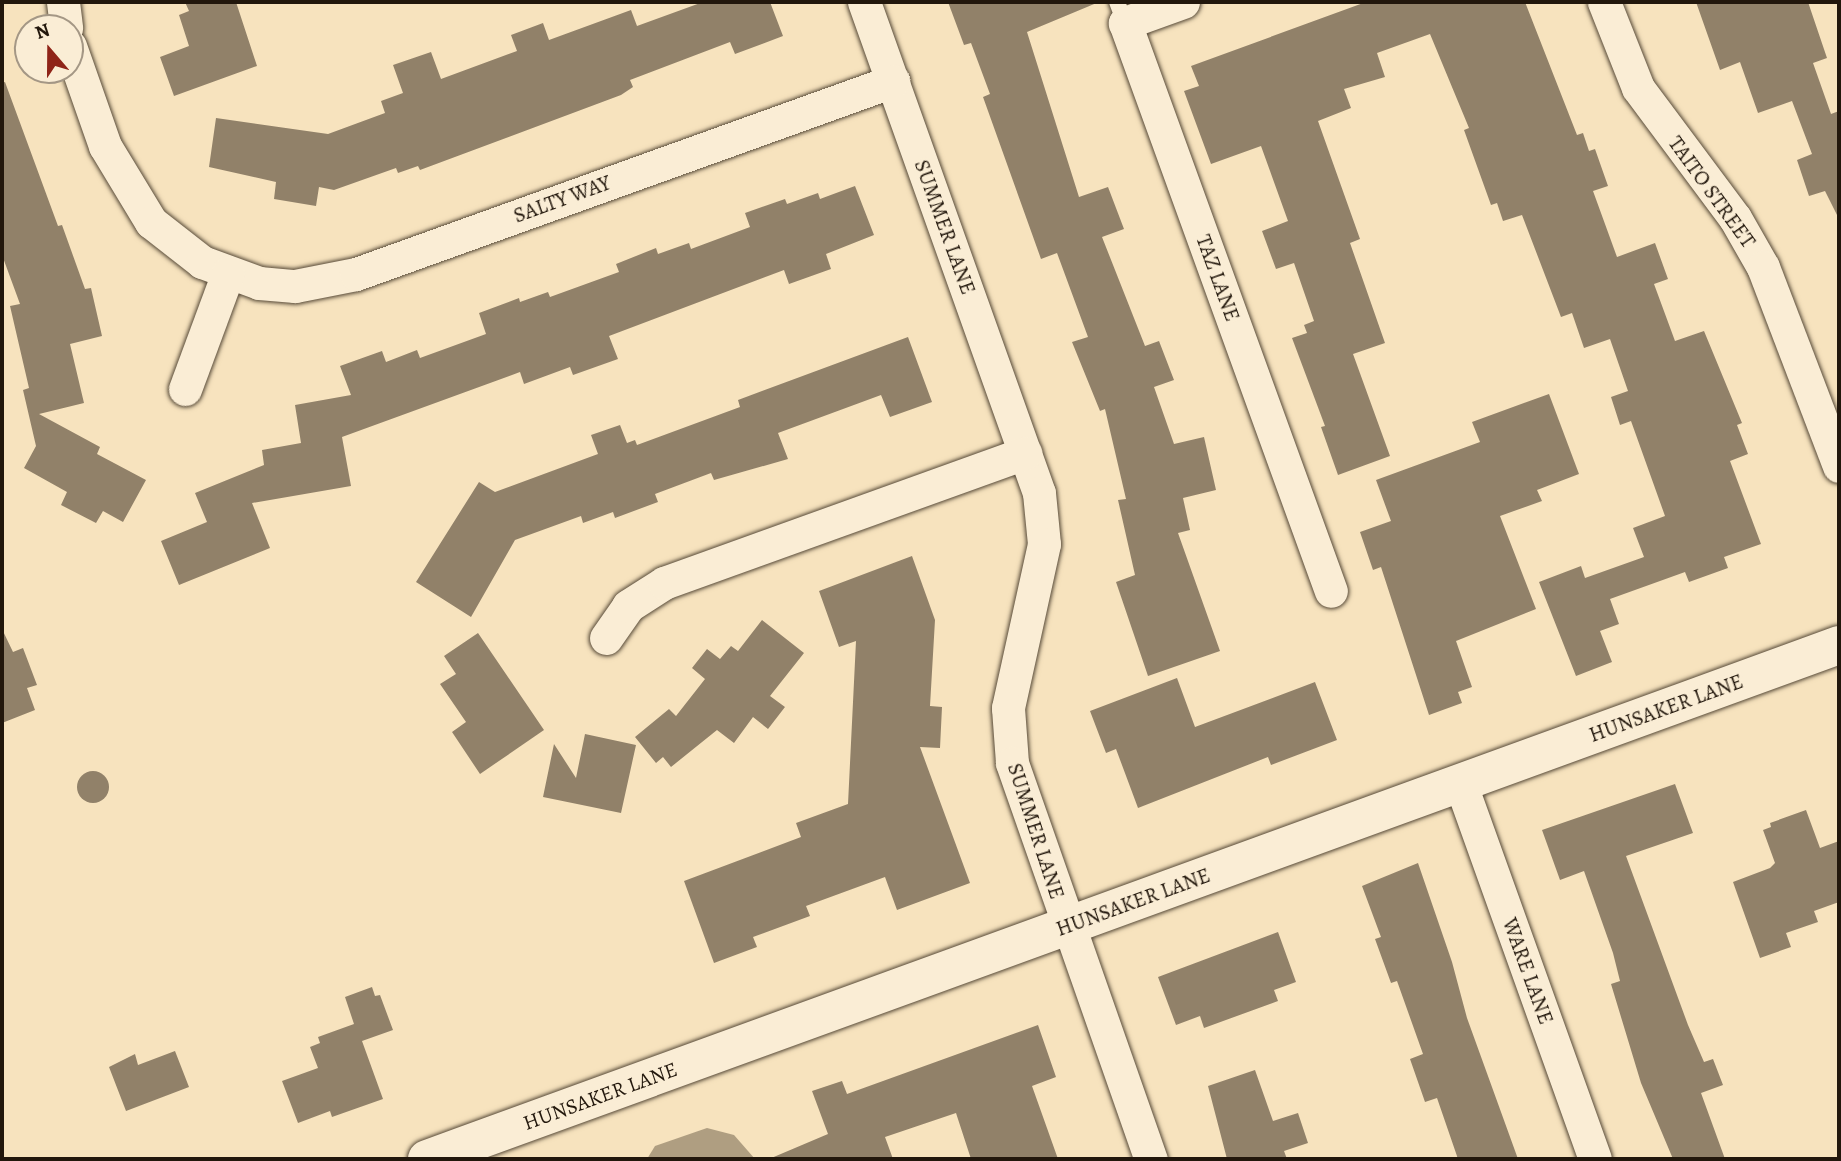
<!DOCTYPE html>
<style>
body{margin:0}
#map{position:relative;width:1841px;height:1161px;overflow:hidden;background:#f7e3be;font-family:Alegreya,serif}
div>[style]{position:absolute}
[style*='--x']{left:calc(var(--x)*1px);top:calc(var(--y)*1px);width:calc(var(--w)*1px);rotate:calc(var(--a)*1deg)}
.water>*{inset:0;background:#af9e81}
.building>*{inset:0;background:#918169}
.round{border-radius:50%}
.roads{filter:drop-shadow(0 0 2px #574a38) drop-shadow(0 0 2px #574a38)}
.service>*{height:16px;margin:-8px;padding:0 8px;transform-origin:8px;border-radius:8px;background:#faedd5}
.minor>*{height:33px;margin:-16.5px;padding:0 16.5px;transform-origin:16.5px;border-radius:16.5px;background:#faedd5}
.tertiary>*{height:38px;margin:-19px;padding:0 19px;transform-origin:19px;border-radius:19px;background:#faedd5}
span{translate:-50% -50%;white-space:nowrap;text-align:center;line-height:1.15;-webkit-text-stroke:6px #faedd5;paint-order:stroke}
.street-label{font-size:21px;color:#22170c}
.frame{position:absolute;inset:0;border:4px solid #22170c;pointer-events:none}
.north{position:absolute;left:14px;top:14px;width:70px;height:70px;box-sizing:border-box;background:#faedd5;border:2px solid #a49785;border-radius:50%;rotate:340deg;font-size:19px;font-weight:700;line-height:28px;text-align:center;color:#22170c}
.north::after{content:'';display:block;margin:auto;width:24px;height:32px;background:#8f2418;clip-path:polygon(50% 0,100% 100%,50% 72%,0 100%)}
</style>
<div id="map">
<div class="water">
<i style="clip-path:polygon(707px 1128px,734px 1135px,755px 1159px,647px 1159px,655px 1146px)"></i>
</div>
<div class="building">
<i style="clip-path:polygon(185px 2px,236px 2px,257px 66px,174px 96px,160px 57px,189px 46px,179px 15px,189px 11px)"></i>
<i style="clip-path:polygon(703px 2px,770px 2px,783px 36px,735px 54px,730px 42px,630px 80px,633px 87px,621px 95px,420px 170px,418px 166px,398px 173px,396px 168px,334px 190px,319px 187px,316px 206px,274px 199px,276px 182px,209px 167px,216px 118px,328px 134px,385px 113px,381px 101px,403px 93px,393px 65px,431px 52px,441px 79px,517px 51px,511px 35px,543px 23px,549px 40px,631px 10px,637px 26px)"></i>
<i style="clip-path:polygon(948px 2px,1099px 2px,1027px 32px,1079px 197px,1108px 187px,1124px 229px,1102px 237px,1145px 346px,1159px 341px,1174px 380px,1154px 387px,1174px 444px,1204px 437px,1216px 490px,1183px 498px,1190px 530px,1178px 533px,1220px 651px,1148px 676px,1116px 582px,1135px 575px,1118px 500px,1126px 499px,1105px 409px,1100px 411px,1072px 342px,1088px 337px,1057px 253px,1041px 259px,983px 97px,990px 94px,971px 43px,964px 45px)"></i>
<i style="clip-path:polygon(1366px 2px,1525px 2px,1577px 135px,1583px 133px,1589px 151px,1595px 149px,1608px 186px,1593px 191px,1617px 257px,1655px 243px,1668px 279px,1654px 284px,1675px 341px,1704px 331px,1742px 423px,1737px 425px,1748px 454px,1730px 461px,1761px 544px,1724px 557px,1728px 568px,1689px 582px,1685px 572px,1610px 599px,1619px 624px,1600px 631px,1612px 662px,1576px 676px,1539px 582px,1581px 566px,1585px 578px,1644px 557px,1633px 528px,1665px 516px,1631px 421px,1620px 425px,1611px 397px,1628px 391px,1610px 339px,1584px 348px,1572px 313px,1561px 317px,1522px 215px,1503px 221px,1497px 203px,1491px 205px,1464px 130px,1469px 128px,1430px 34px,1377px 53px,1385px 77px,1344px 89px,1351px 108px,1318px 121px,1360px 239px,1350px 243px,1385px 343px,1353px 354px,1390px 456px,1338px 475px,1321px 427px,1325px 426px,1292px 338px,1307px 333px,1304px 325px,1314px 321px,1294px 263px,1276px 269px,1262px 231px,1288px 221px,1261px 146px,1211px 164px,1184px 91px,1199px 86px,1191px 66px)"></i>
<i style="clip-path:polygon(1696px 2px,1808px 2px,1827px 58px,1813px 63px,1831px 114px,1839px 111px,1839px 219px,1825px 191px,1809px 196px,1797px 160px,1812px 154px,1792px 101px,1758px 113px,1740px 62px,1720px 70px)"></i>
<i style="clip-path:polygon(5px 82px,58px 226px,62px 225px,85px 289px,91px 288px,102px 336px,70px 344px,84px 403px,39px 414px,100px 447px,97px 454px,146px 480px,123px 522px,103px 511px,96px 523px,61px 505px,67px 492px,24px 468px,36px 446px,23px 390px,29px 388px,10px 306px,20px 304px,2px 255px,2px 83px)"></i>
<i style="clip-path:polygon(855px 186px,874px 235px,826px 254px,831px 269px,789px 284px,784px 270px,609px 336px,618px 359px,573px 375px,570px 367px,524px 384px,520px 372px,342px 437px,351px 486px,252px 503px,270px 548px,179px 585px,161px 541px,207px 522px,195px 493px,264px 465px,262px 450px,301px 443px,295px 405px,351px 395px,340px 366px,382px 351px,386px 362px,417px 350px,420px 358px,486px 334px,479px 313px,519px 298px,520px 302px,548px 292px,550px 297px,619px 272px,616px 264px,656px 248px,658px 254px,689px 243px,691px 249px,750px 227px,745px 213px,785px 199px,787px 204px,818px 193px,820px 199px)"></i>
<i style="clip-path:polygon(908px 337px,932px 402px,890px 417px,881px 395px,778px 433px,788px 459px,714px 480px,711px 473px,655px 494px,658px 502px,615px 518px,613px 512px,583px 523px,581px 516px,515px 540px,471px 617px,416px 582px,479px 482px,495px 492px,598px 454px,591px 435px,620px 425px,627px 443px,635px 440px,637px 445px,740px 407px,738px 400px)"></i>
<i style="clip-path:polygon(1549px 394px,1579px 474px,1537px 490px,1542px 501px,1500px 516px,1536px 609px,1456px 641px,1472px 687px,1458px 692px,1462px 703px,1429px 715px,1381px 567px,1373px 570px,1360px 532px,1391px 521px,1376px 480px,1480px 442px,1472px 422px)"></i>
<i style="clip-path:polygon(912px 556px,935px 620px,930px 706px,942px 707px,940px 748px,920px 747px,970px 883px,897px 910px,885px 877px,806px 906px,810px 916px,753px 937px,757px 947px,714px 963px,684px 881px,801px 837px,796px 823px,848px 804px,856px 641px,839px 647px,819px 591px)"></i>
<i style="clip-path:polygon(762px 620px,804px 653px,770px 696px,785px 707px,768px 729px,753px 717px,734px 743px,717px 730px,671px 767px,663px 757px,656px 763px,635px 737px,669px 709px,676px 716px,705px 679px,692px 668px,707px 649px,720px 659px,731px 646px,738px 651px)"></i>
<i style="clip-path:polygon(2px 629px,13px 652px,23px 648px,37px 685px,27px 688px,35px 710px,2px 723px)"></i>
<i style="clip-path:polygon(478px 633px,544px 730px,480px 774px,452px 732px,466px 722px,440px 684px,456px 674px,444px 656px)"></i>
<i style="clip-path:polygon(1177px 678px,1195px 727px,1315px 682px,1337px 740px,1271px 765px,1268px 757px,1138px 808px,1116px 749px,1106px 753px,1090px 711px)"></i>
<i style="clip-path:polygon(585px 734px,636px 745px,621px 813px,543px 797px,554px 744px,576px 778px)"></i>
<i class="round" style="left:77px;top:771px;width:32px;height:32px"></i>
<i style="clip-path:polygon(1675px 784px,1693px 833px,1626px 856px,1688px 1025px,1704px 1062px,1713px 1059px,1723px 1085px,1701px 1093px,1725px 1159px,1673px 1159px,1641px 1083px,1611px 984px,1620px 981px,1613px 953px,1584px 871px,1560px 880px,1542px 830px)"></i>
<i style="clip-path:polygon(1806px 810px,1820px 848px,1839px 841px,1839px 902px,1814px 911px,1818px 922px,1786px 933px,1791px 947px,1760px 958px,1733px 882px,1770px 868px,1775px 863px,1763px 830px,1771px 827px,1770px 823px)"></i>
<i style="clip-path:polygon(1418px 863px,1452px 962px,1467px 1018px,1518px 1159px,1458px 1159px,1437px 1098px,1425px 1102px,1410px 1059px,1423px 1054px,1397px 981px,1391px 983px,1375px 939px,1381px 937px,1362px 886px)"></i>
<i style="clip-path:polygon(1278px 932px,1296px 982px,1274px 990px,1278px 1001px,1204px 1028px,1200px 1016px,1176px 1025px,1158px 977px)"></i>
<i style="clip-path:polygon(372px 987px,375px 996px,380px 995px,393px 1030px,362px 1041px,383px 1099px,332px 1117px,330px 1111px,298px 1123px,282px 1081px,318px 1068px,310px 1047px,320px 1043px,318px 1037px,354px 1024px,345px 997px)"></i>
<i style="clip-path:polygon(1038px 1025px,1056px 1077px,1032px 1086px,1058px 1159px,971px 1159px,956px 1113px,885px 1137px,893px 1159px,769px 1159px,828px 1134px,812px 1091px,842px 1081px,847px 1094px)"></i>
<i style="clip-path:polygon(175px 1051px,189px 1087px,126px 1111px,109px 1067px,135px 1054px,138px 1065px)"></i>
<i style="clip-path:polygon(1255px 1070px,1273px 1121px,1298px 1113px,1308px 1143px,1284px 1151px,1287px 1159px,1227px 1159px,1208px 1086px)"></i>
</div>
<div class="roads">
<div class="service">
<i style="--x:1117;--y:2;--w:22;--a:69"></i>
</div>
<div class="minor">
<i style="--x:63;--y:2;--w:26;--a:83"></i>
<i style="--x:864;--y:2;--w:521;--a:70.38"></i>
<i style="--x:1039;--y:493;--w:51;--a:84.4"></i>
<i style="--x:1044;--y:544;--w:168;--a:102.4"></i>
<i style="--x:1008;--y:708;--w:55;--a:85.8"></i>
<i style="--x:1012;--y:763;--w:420;--a:70.7"></i>
<i style="--x:1183;--y:2;--w:62;--a:160.1"></i>
<i style="--x:1125;--y:23;--w:604;--a:70.07"></i>
<i style="--x:1604;--y:2;--w:92;--a:68.4"></i>
<i style="--x:1638;--y:88;--w:162;--a:53.3"></i>
<i style="--x:1735;--y:218;--w:56;--a:60.3"></i>
<i style="--x:1763;--y:267;--w:213;--a:69.1"></i>
<i style="--x:70;--y:46;--w:106;--a:70.7"></i>
<i style="--x:105;--y:146;--w:89;--a:58.8"></i>
<i style="--x:151;--y:222;--w:65;--a:38.1"></i>
<i style="--x:202;--y:262;--w:61;--a:20.2"></i>
<i style="--x:259;--y:283;--w:36;--a:5"></i>
<i style="--x:295;--y:286;--w:62;--a:-11.1"></i>
<i style="--x:356;--y:274;--w:571;--a:-19.77"></i>
<i style="--x:185;--y:389;--w:124;--a:-69.7"></i>
<i style="--x:606;--y:638;--w:39;--a:-55"></i>
<i style="--x:628;--y:606;--w:43;--a:-32.6"></i>
<i style="--x:664;--y:583;--w:384;--a:-19.8"></i>
<i style="--x:1460;--y:782;--w:400;--a:70.3"></i>
</div>
<div class="tertiary">
<i style="--x:427;--y:1159;--w:1503;--a:-20"></i>
</div>
</div>
<div class="street-label">
<span style="left:1712px;top:192px;rotate:54deg">TAITO STREET</span>
<span style="left:562px;top:199px;rotate:-20deg">SALTY WAY</span>
<span style="left:945px;top:227px;rotate:70deg">SUMMER LANE</span>
<span style="left:1218px;top:278px;rotate:70deg">TAZ LANE</span>
<span style="left:1666px;top:708px;rotate:-20deg">HUNSAKER LANE</span>
<span style="left:1036px;top:831px;rotate:72deg">SUMMER LANE</span>
<span style="left:1133px;top:902px;rotate:-20deg">HUNSAKER LANE</span>
<span style="left:1528px;top:971px;rotate:70deg">WARE LANE</span>
<span style="left:600px;top:1096px;rotate:-20deg">HUNSAKER LANE</span>
</div>
<div class="frame"></div>
<div class="north">N</div>
</div>
